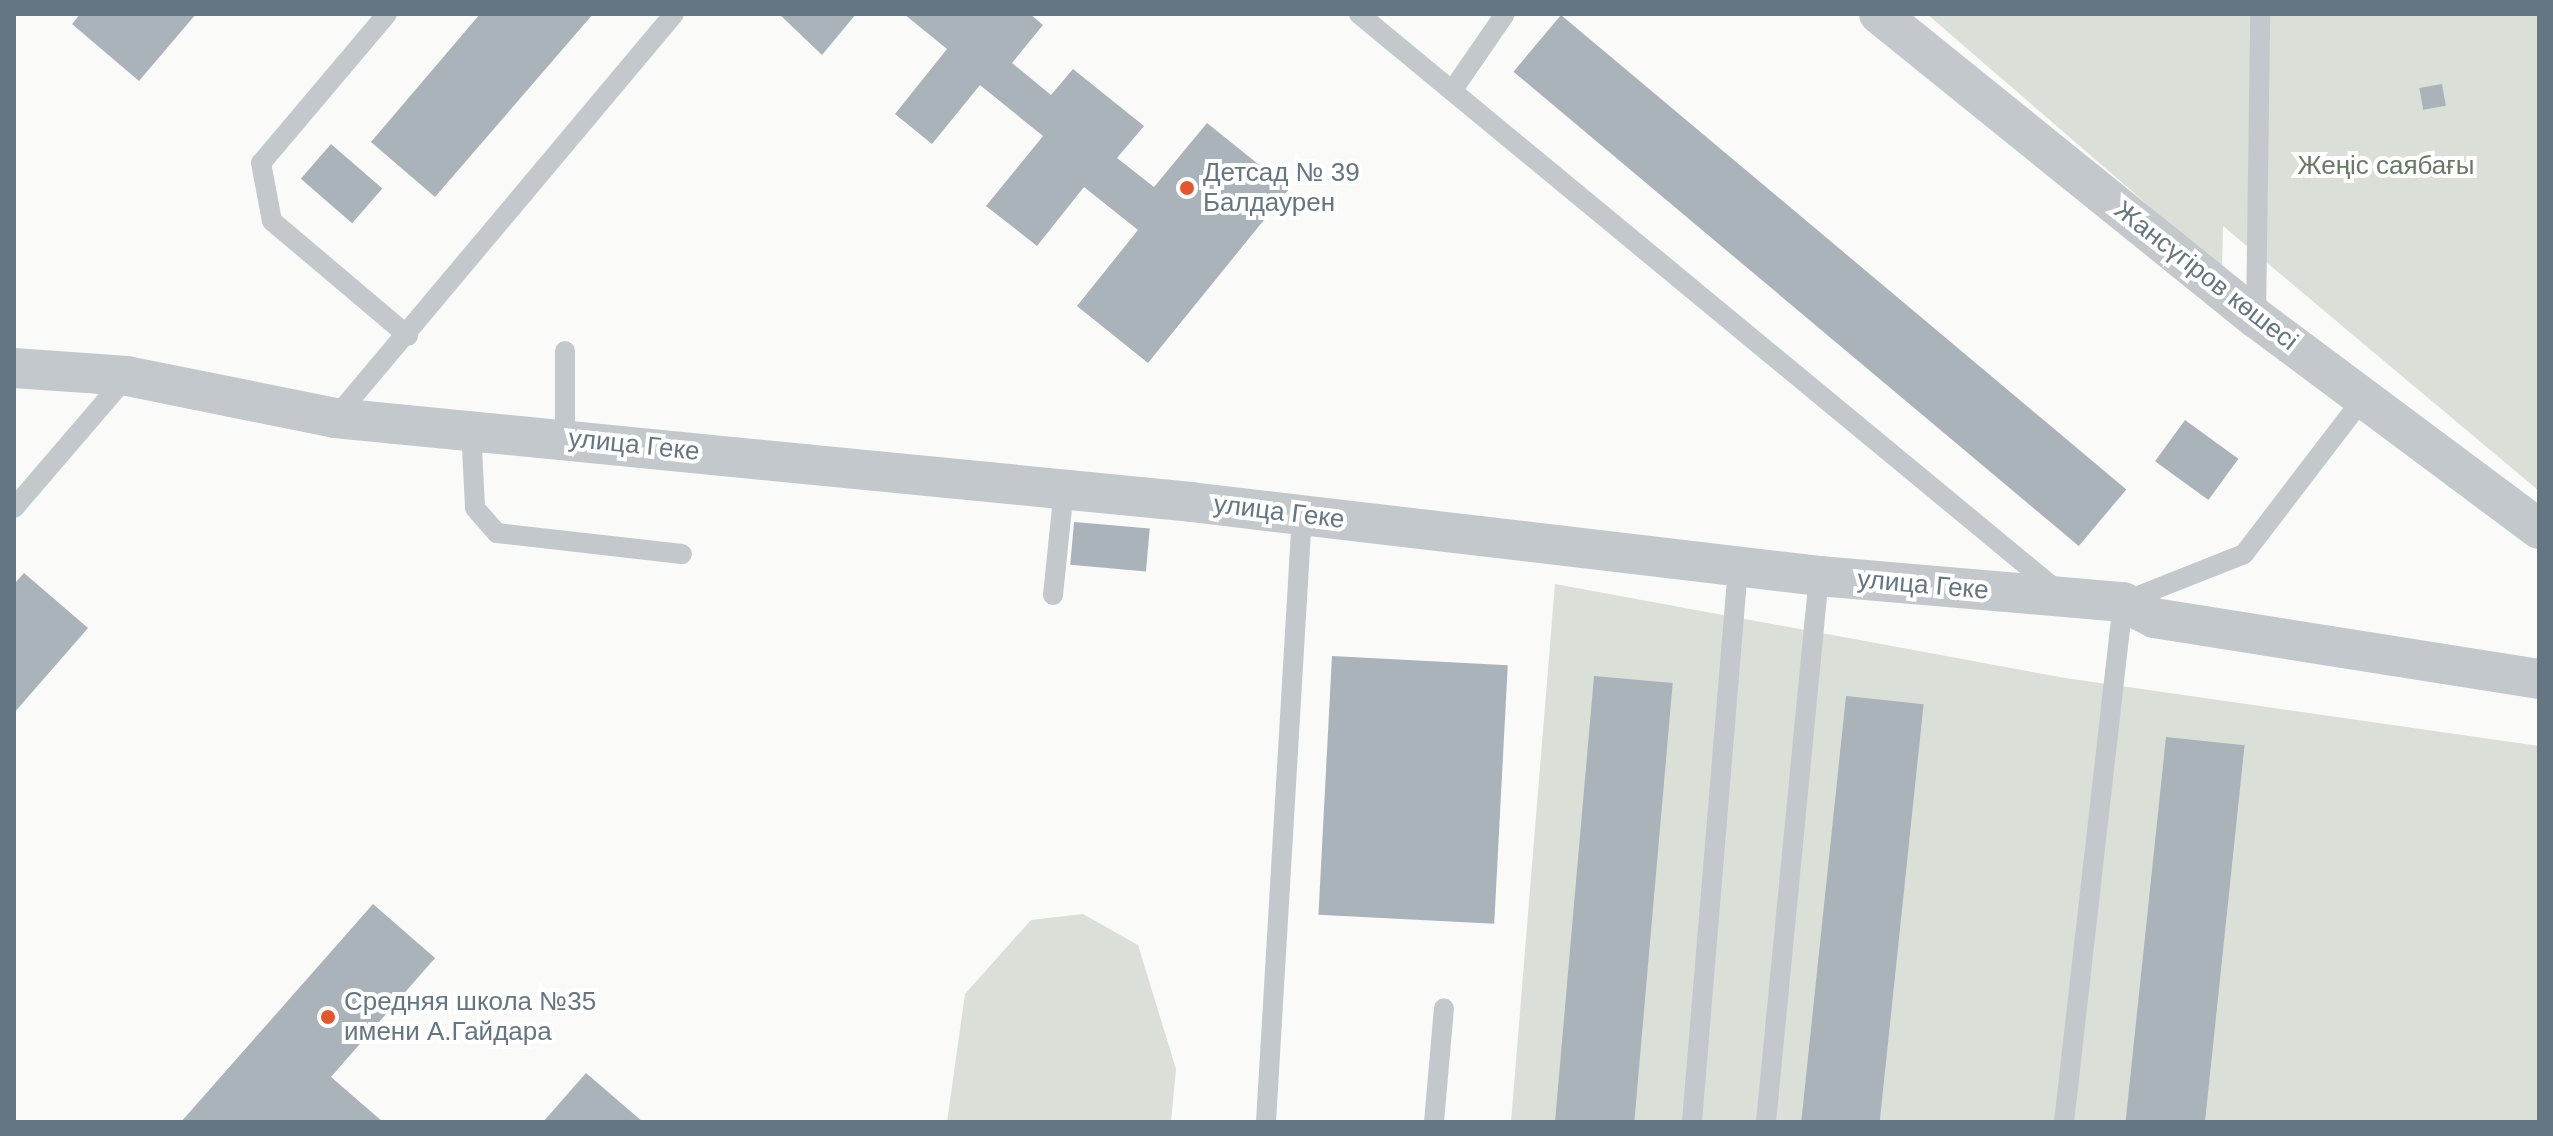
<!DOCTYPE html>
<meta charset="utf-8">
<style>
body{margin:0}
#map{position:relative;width:2553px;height:1136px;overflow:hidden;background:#fafaf8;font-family:Arial,sans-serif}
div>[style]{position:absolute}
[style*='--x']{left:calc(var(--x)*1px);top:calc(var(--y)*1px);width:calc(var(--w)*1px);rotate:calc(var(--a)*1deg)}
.green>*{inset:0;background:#dadfd7}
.building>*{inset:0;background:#aab3b9;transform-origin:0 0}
.lane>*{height:20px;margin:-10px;padding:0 10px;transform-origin:10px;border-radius:10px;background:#c3c8cc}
.street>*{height:40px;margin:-20px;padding:0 20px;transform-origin:20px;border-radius:20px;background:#c3c8cc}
.dots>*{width:22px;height:22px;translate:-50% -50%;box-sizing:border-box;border:4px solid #fff;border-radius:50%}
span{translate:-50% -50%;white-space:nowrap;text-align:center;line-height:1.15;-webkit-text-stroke:8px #fff;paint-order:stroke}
.park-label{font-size:26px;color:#687a64}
.poi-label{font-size:26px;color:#657683}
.left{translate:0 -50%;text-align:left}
.street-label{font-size:26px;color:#657683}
.frame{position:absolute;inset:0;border:16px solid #657683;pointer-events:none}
</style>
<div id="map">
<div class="green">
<i style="clip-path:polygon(1927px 14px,2539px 14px,2539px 491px,2223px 226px,2222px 269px)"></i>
<i style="clip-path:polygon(1555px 584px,2065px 678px,2539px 746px,2539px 1122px,1511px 1122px)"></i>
<i style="clip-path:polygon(1083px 914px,1138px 945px,1176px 1069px,1171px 1122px,947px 1122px,965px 994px,1031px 920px)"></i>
</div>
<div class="building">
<i style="clip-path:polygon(80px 14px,196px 14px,139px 81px,72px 24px)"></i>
<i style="clip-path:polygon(480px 14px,593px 14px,435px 197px,371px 142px)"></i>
<i style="clip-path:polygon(779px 14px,856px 14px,822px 55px)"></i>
<i style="clip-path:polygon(904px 14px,1030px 14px,1043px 25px,1012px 63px,1051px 95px,1073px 69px,1144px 126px,1117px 158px,1154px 187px,1207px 123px,1289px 189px,1148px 363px,1077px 306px,1138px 230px,1084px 187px,1037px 246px,986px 206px,1043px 136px,980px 85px,932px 144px,895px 114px,947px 49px)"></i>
<i style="left:1561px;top:15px;width:738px;height:74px;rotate:40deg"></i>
<i style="left:2442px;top:84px;width:22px;height:23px;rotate:80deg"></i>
<i style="left:331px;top:144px;width:68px;height:46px;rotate:41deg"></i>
<i style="left:2185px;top:420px;width:66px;height:51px;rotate:36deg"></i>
<i style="left:1074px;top:522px;width:76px;height:43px;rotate:5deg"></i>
<i style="clip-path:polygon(24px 573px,88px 628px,14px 713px,14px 584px)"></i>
<i style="left:1332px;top:656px;width:176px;height:259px;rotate:3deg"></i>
<i style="left:1594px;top:676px;width:79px;height:448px;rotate:5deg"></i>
<i style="left:1846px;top:696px;width:78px;height:428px;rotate:6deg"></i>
<i style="left:2166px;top:737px;width:79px;height:387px;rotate:6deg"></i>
<i style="clip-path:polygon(373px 904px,435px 958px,331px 1077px,383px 1122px,181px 1122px)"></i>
<i style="clip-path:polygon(586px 1073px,643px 1122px,543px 1122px)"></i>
</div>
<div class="lane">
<i style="--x:387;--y:14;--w:195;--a:130.2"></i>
<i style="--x:261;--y:163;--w:59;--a:79.3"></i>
<i style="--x:272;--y:221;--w:178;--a:40.2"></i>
<i style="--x:1359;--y:14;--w:908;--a:39.55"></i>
<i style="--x:1452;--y:91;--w:93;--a:-55.5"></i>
<i style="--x:2256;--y:318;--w:304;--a:-89.2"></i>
<i style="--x:335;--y:418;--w:527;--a:-50"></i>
<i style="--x:471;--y:428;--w:80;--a:87.1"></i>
<i style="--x:475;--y:508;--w:33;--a:49"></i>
<i style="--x:497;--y:533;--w:186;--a:6.5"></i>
<i style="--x:565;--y:438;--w:87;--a:-90"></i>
<i style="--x:14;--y:508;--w:174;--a:-49.4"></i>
<i style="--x:1053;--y:595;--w:107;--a:-84.1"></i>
<i style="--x:1266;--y:1122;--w:609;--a:-86.61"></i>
<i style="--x:1434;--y:1122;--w:114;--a:-85"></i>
<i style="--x:1692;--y:1122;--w:557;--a:-85.26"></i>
<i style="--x:1766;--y:1122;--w:549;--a:-84.46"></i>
<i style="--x:2064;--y:1122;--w:523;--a:-83.53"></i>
<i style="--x:2123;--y:602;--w:130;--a:-21.6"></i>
<i style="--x:2244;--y:554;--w:198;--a:-52.6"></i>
</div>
<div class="street">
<i style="--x:1879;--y:14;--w:484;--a:38.9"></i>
<i style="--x:2256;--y:318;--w:353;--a:36.7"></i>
<i style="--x:14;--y:368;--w:113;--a:4"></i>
<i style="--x:127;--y:376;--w:212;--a:11.4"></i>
<i style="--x:335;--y:418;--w:860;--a:5.6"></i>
<i style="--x:1191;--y:502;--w:632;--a:6.72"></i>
<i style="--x:1819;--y:576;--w:305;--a:4.9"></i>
<i style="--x:2123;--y:602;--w:35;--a:27"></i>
<i style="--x:2154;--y:618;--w:390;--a:9"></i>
</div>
<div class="dots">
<i style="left:1187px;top:188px;background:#e4572e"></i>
<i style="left:328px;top:1017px;background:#e4572e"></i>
</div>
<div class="park-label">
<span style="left:2386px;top:166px">Жеңіс саябағы</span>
</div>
<div class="poi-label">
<span class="left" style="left:1203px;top:188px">Детсад № 39<br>Балдаурен</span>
<span class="left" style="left:344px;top:1017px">Средняя школа №35<br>имени А.Гайдара</span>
</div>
<div class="street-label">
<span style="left:2206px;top:276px;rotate:38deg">Жансүгіров көшесі</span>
<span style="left:634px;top:445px;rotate:6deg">улица Геке</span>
<span style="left:1279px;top:512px;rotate:7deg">улица Геке</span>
<span style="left:1923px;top:585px;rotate:5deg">улица Геке</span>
</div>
<div class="frame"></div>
</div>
